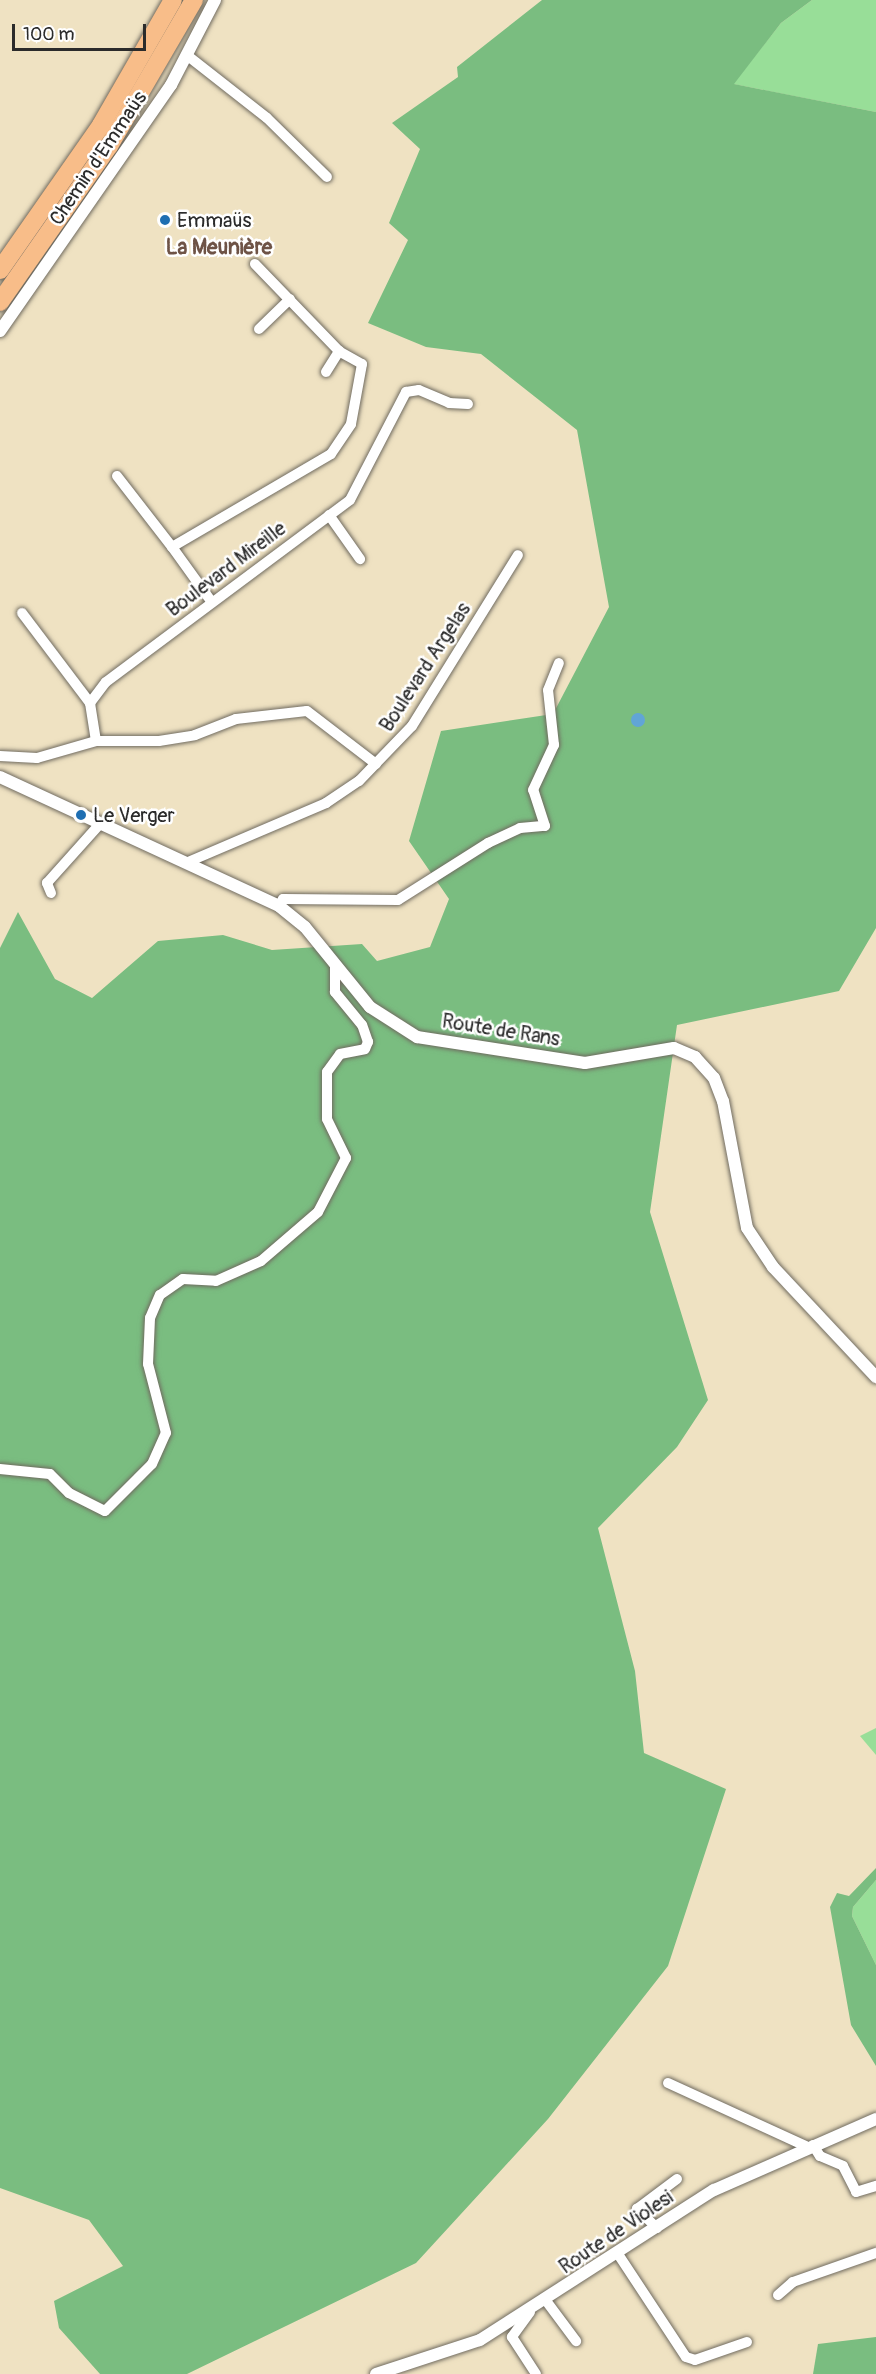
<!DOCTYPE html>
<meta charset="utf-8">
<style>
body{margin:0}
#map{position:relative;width:876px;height:2374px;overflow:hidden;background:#efe2c2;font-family:Pangolin,sans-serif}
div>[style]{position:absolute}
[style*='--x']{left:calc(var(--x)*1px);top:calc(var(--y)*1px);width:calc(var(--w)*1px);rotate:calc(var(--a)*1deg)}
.green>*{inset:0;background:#98de98}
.forest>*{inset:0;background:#7abd80}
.water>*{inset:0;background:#61a5d6}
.round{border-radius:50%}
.roads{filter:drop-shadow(0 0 2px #706b60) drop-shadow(0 0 2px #706b60)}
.minor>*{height:10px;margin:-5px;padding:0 5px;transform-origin:5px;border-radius:5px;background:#fff}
.tertiary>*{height:12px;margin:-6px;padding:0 6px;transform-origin:6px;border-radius:6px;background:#fff}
.motorway>*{height:18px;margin:-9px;padding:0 9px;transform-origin:9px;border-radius:9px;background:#f8bd89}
.dots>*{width:16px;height:16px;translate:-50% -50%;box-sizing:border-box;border:3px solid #fff;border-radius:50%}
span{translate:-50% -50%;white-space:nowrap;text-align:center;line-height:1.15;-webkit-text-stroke:5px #fff;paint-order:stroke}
.street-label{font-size:20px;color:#2b2b2b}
.poi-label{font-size:20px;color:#2b2b2b}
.left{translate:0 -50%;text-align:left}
.neighbourhood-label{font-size:21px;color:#6e5346;font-weight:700}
.scale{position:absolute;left:12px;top:24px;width:134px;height:27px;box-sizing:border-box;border:3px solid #2b2b2b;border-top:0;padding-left:8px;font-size:18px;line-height:21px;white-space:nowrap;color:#2b2b2b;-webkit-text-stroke:4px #fff;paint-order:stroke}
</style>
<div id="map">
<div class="green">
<i style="clip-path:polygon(812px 0,876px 0,876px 112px,733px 84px,781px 23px)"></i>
<i style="clip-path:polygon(876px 1728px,876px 1755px,860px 1736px)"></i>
<i style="clip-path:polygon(876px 1880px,876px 1965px,852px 1916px,853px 1907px)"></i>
</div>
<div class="forest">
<i style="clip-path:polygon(542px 0,812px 0,781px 23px,734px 84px,876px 112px,876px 928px,839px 991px,677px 1025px,650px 1212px,708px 1400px,677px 1447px,598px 1528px,635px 1671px,644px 1753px,726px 1789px,668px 1966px,548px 2119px,416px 2263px,187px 2374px,100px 2374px,59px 2328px,54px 2301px,123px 2266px,89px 2220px,0 2188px,0 948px,18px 912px,55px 979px,92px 998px,158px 941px,223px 935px,272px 950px,362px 944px,377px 961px,430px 947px,449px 899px,409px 841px,441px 731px,553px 714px,609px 607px,577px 430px,481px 354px,426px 347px,368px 323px,408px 240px,389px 223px,420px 149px,392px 123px,458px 77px,457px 67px)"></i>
<i style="clip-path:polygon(876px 1868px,876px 1880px,853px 1907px,852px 1916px,876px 1965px,876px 2066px,851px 2025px,830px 1907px,837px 1893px,849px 1896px)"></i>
<i style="clip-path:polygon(876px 2337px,876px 2374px,813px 2374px,818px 2344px)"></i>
</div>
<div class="water">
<i class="round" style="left:631px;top:713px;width:14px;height:14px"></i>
</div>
<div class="roads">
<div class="minor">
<i style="--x:188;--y:56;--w:100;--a:38.1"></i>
<i style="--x:267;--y:118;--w:84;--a:44.5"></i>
<i style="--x:259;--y:329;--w:43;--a:-44.1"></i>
<i style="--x:326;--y:372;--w:25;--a:-58"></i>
<i style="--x:117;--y:476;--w:90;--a:52.2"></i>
<i style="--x:329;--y:515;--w:54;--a:54.8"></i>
<i style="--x:211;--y:601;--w:67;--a:-125.8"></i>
<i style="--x:172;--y:547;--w:184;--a:-30.3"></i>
<i style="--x:331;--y:454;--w:36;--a:-56"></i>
<i style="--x:351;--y:424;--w:61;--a:-79.6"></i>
<i style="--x:362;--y:364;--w:26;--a:-151"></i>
<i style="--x:339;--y:351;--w:121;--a:-134"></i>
<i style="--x:22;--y:613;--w:113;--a:52.9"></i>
<i style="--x:96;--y:741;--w:63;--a:0"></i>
<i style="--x:159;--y:741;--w:36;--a:-9"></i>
<i style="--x:195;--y:735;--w:44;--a:-21.3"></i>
<i style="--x:236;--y:719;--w:71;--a:-6.4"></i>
<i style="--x:307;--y:711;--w:87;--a:37.5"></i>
<i style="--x:0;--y:756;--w:37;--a:3"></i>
<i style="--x:37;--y:758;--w:61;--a:-16.1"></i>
<i style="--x:96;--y:741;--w:38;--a:-99"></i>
<i style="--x:90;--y:703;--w:26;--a:-53"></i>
<i style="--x:106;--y:682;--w:304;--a:-36.7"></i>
<i style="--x:350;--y:500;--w:122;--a:-62.6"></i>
<i style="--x:406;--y:392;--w:13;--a:-9"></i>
<i style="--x:419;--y:390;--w:33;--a:23"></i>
<i style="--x:449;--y:403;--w:19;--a:3"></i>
<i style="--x:188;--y:862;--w:150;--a:-23.1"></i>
<i style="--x:326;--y:803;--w:40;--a:-34"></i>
<i style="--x:359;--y:781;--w:76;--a:-46.1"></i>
<i style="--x:412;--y:726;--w:201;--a:-58.2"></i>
<i style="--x:51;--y:893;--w:11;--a:-112"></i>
<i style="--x:47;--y:883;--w:79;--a:-48.1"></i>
<i style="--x:279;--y:906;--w:8;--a:-60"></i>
<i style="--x:283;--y:899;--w:115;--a:0.5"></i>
<i style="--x:398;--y:900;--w:107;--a:-32.3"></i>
<i style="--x:488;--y:843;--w:35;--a:-25"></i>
<i style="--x:520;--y:828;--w:25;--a:-5"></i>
<i style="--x:545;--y:826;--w:38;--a:-108"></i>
<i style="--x:533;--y:790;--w:50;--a:-65"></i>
<i style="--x:554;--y:745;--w:55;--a:-96.2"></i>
<i style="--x:548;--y:690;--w:29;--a:-68"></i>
<i style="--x:0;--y:1469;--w:50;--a:5.7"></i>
<i style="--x:50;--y:1474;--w:27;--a:45"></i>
<i style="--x:69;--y:1493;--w:40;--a:26.6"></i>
<i style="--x:105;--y:1511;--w:66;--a:-45"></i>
<i style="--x:152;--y:1464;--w:34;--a:-66"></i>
<i style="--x:166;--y:1433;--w:71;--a:-104.6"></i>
<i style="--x:148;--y:1364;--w:46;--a:-87.5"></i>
<i style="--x:150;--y:1318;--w:25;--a:-67"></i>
<i style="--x:160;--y:1295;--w:28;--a:-35"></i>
<i style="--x:183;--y:1279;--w:33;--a:3"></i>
<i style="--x:216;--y:1281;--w:49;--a:-24"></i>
<i style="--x:261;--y:1261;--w:75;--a:-40.7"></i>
<i style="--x:318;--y:1212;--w:61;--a:-62.6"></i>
<i style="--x:346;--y:1158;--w:43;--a:-116"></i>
<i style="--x:327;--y:1119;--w:47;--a:-90"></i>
<i style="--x:327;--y:1072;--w:22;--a:-54"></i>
<i style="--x:340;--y:1054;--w:25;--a:-11"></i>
<i style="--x:365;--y:1049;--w:8;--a:-67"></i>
<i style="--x:368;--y:1042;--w:18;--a:-109"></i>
<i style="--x:362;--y:1025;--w:43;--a:-129.3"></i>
<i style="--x:335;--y:992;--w:25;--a:-90"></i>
<i style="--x:668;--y:2083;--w:154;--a:24.6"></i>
<i style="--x:813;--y:2145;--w:13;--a:58"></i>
<i style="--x:820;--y:2156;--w:25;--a:23"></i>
<i style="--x:843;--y:2166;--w:29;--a:63"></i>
<i style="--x:856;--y:2192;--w:21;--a:-17"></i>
<i style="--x:657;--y:2228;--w:28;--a:-136"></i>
<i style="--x:637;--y:2209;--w:50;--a:-36.9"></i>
<i style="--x:618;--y:2254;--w:123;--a:56.6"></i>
<i style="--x:686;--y:2357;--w:9;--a:18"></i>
<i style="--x:695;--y:2360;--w:55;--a:-19.1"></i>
<i style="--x:778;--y:2295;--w:20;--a:-41"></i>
<i style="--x:793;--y:2282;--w:88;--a:-19.3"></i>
<i style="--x:547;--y:2302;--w:49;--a:53.4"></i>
<i style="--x:530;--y:2312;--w:31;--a:126"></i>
<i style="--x:512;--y:2337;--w:44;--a:57"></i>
</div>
<div class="tertiary">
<i style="--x:0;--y:331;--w:300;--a:-55.2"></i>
<i style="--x:171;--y:85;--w:96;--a:-62.6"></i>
<i style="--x:0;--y:777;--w:307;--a:24.8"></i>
<i style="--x:279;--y:906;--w:33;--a:39"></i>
<i style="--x:305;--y:927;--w:103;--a:50.9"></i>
<i style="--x:370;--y:1007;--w:56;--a:32.6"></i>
<i style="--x:417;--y:1037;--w:170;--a:8.8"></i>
<i style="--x:585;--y:1063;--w:90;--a:-9.6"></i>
<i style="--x:674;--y:1048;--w:23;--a:23"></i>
<i style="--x:695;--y:1057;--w:28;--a:48"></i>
<i style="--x:714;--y:1078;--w:25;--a:69"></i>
<i style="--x:723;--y:1101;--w:129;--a:79.3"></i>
<i style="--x:747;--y:1228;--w:47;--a:56.3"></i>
<i style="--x:773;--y:1267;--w:151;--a:46.9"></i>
<i style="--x:376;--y:2374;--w:109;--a:-18.1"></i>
<i style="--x:480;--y:2340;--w:278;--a:-32.7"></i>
<i style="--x:714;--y:2190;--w:177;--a:-23.7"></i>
</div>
<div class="motorway">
<i style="--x:0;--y:270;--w:177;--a:-55.1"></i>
<i style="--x:101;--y:125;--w:144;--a:-60.1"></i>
<i style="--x:0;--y:302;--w:190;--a:-55.1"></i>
<i style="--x:109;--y:146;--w:169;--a:-59.8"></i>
</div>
</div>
<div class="dots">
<i style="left:165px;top:220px;background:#1f6fb2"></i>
<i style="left:81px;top:815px;background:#1f6fb2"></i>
</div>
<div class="street-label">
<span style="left:98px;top:158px;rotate:-56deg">Chemin d'Emmaüs</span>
<span style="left:226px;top:569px;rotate:-37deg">Boulevard Mireille</span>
<span style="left:425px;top:667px;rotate:-57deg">Boulevard Argelas</span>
<span style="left:501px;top:1030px;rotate:9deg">Route de Rans</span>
<span style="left:616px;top:2232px;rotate:-34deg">Route de Violesi</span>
</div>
<div class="poi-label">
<span class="left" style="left:177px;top:220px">Emmaüs</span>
<span class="left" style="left:93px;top:815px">Le Verger</span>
</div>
<div class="neighbourhood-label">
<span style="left:219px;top:248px">La Meunière</span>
</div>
<div class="scale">100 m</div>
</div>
